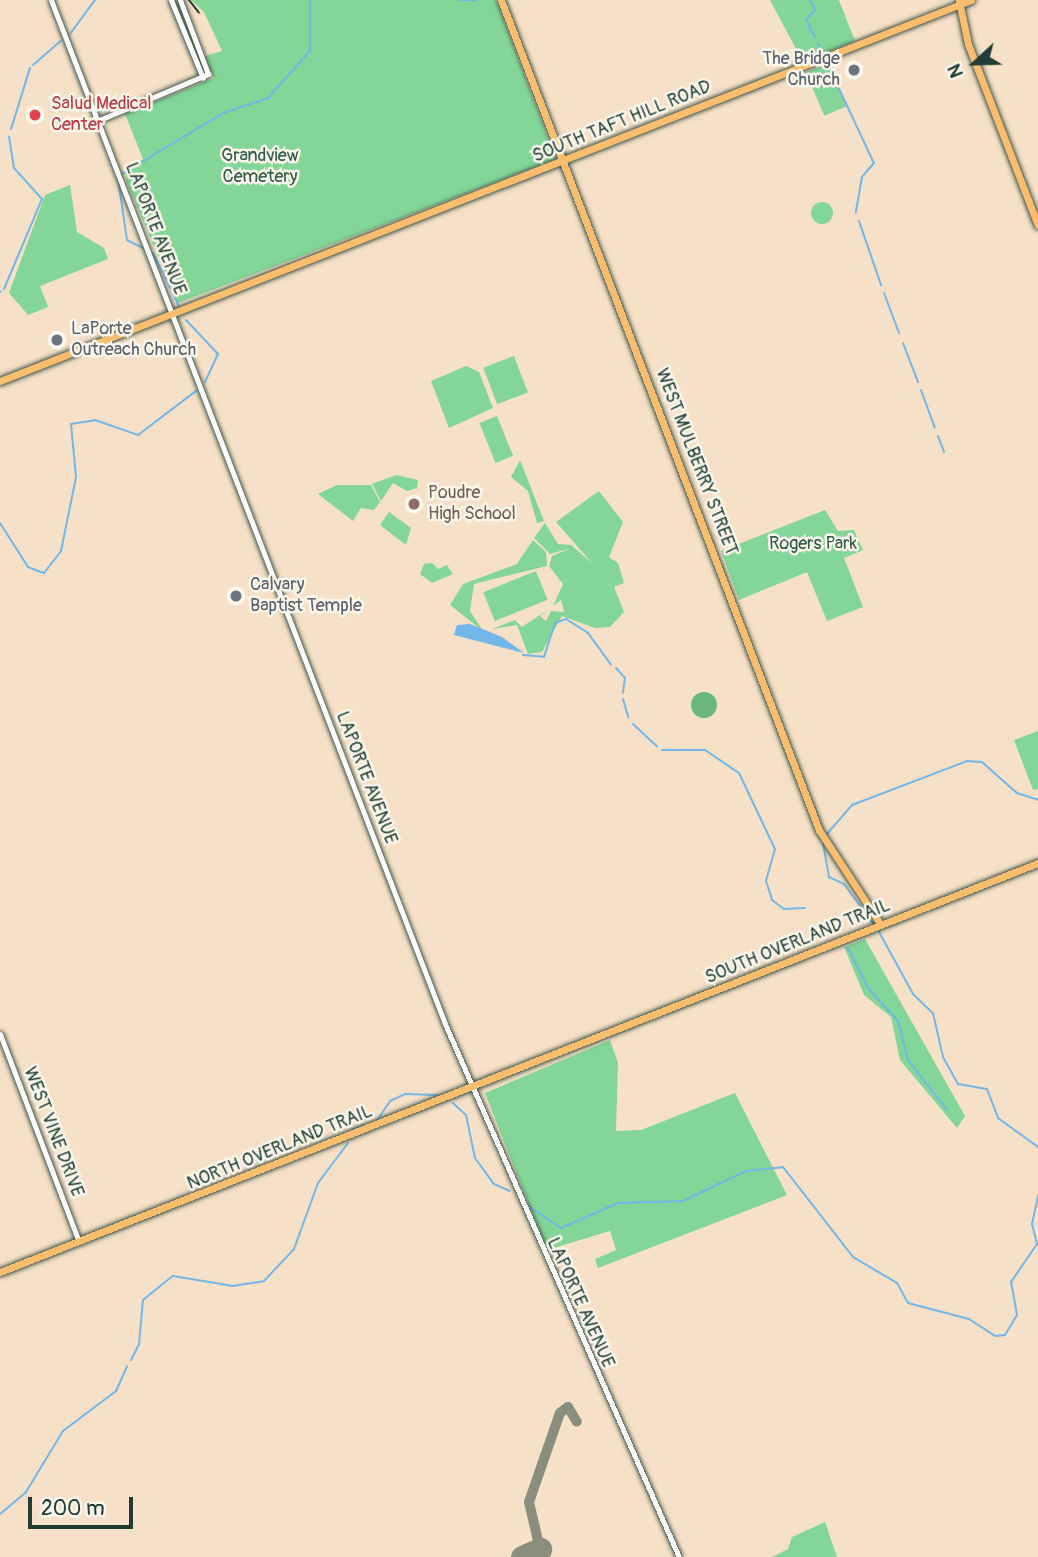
<!DOCTYPE html>
<style>
body{margin:0}
#map{position:relative;width:1038px;height:1557px;overflow:hidden;background:#f6e0c7;font-family:Pangolin,sans-serif}
div>[style]{position:absolute}
[style*='--x']{left:calc(var(--x)*1px);top:calc(var(--y)*1px);width:calc(var(--w)*1px);rotate:calc(var(--a)*1deg)}
.green>*{inset:0;background:#83d698;transform-origin:0 0}
.round{border-radius:50%}
.forest>*{inset:0;background:#6ab780}
.water>*{inset:0;background:#73b6e8}
.stream>*{height:2px;margin:-1px;padding:0 1px;transform-origin:1px;border-radius:1px;background:#73b6e8}
.taxiway>*{height:10px;margin:-5px;padding:0 5px;transform-origin:5px;border-radius:5px;background:#8a8e7e}
.runway>*{height:23px;margin:-11.5px;padding:0 11.5px;transform-origin:11.5px;border-radius:11.5px;background:#8a8e7e}
.roads{filter:drop-shadow(0 0 2px #3f554a) drop-shadow(0 0 2px #3f554a)}
.minor>*{height:5px;margin:-2.5px;padding:0 2.5px;transform-origin:2.5px;border-radius:2.5px;background:#fff}
.major>*{height:7px;margin:-3.5px;padding:0 3.5px;transform-origin:3.5px;border-radius:3.5px;background:#fcbd6f}
.tram>*{height:2px;margin:-1px;padding:0 1px;transform-origin:1px;border-radius:1px;background:#1f3d34}
.dots>*{width:19px;height:19px;translate:-50% -50%;box-sizing:border-box;border:4px solid #fbf7ec;border-radius:50%}
span{translate:-50% -50%;white-space:nowrap;text-align:center;line-height:1.15;-webkit-text-stroke:5px #fbf7ec;paint-order:stroke}
.worship-label{font-size:18px;color:#5b616d}
.right{translate:-100% -50%;text-align:right}
.left{translate:0 -50%;text-align:left}
.health-label{font-size:18px;color:#be3a42}
.street-label{font-size:18px;color:#1f3d34}
.park-label{font-size:18px;color:#335c48}
.education-label{font-size:18px;color:#785e54}
.north{position:absolute;left:940px;top:28px;width:70px;height:70px;-webkit-text-stroke:5px #fbf7ec;paint-order:stroke;rotate:248deg;font-size:19px;font-weight:700;line-height:28px;text-align:center;color:#1f3d34}
.north::after{content:'';display:block;margin:auto;width:24px;height:32px;background:#1f3d34;clip-path:polygon(50% 0,100% 100%,50% 72%,0 100%)}
.scale{position:absolute;left:28px;top:1497px;width:105px;height:32px;box-sizing:border-box;border:4px solid #1f3d34;border-top:0;padding-left:9px;font-size:21px;line-height:24px;white-space:nowrap;color:#1f3d34;-webkit-text-stroke:5px #fbf7ec;paint-order:stroke}
</style>
<div id="map">
<div class="green">
<i style="clip-path:polygon(191px 0,496px 0,556px 159px,178px 303px,127px 183px,125px 172px,143px 159px,125px 114px,214px 78px,205px 56px,222px 51px,204px 12px)"></i>
<i style="clip-path:polygon(770px 0,839px 0,855px 41px,803px 62px)"></i>
<i style="left:828px;top:63px;width:47px;height:24px;rotate:67deg"></i>
<i style="clip-path:polygon(70px 185px,77px 232px,104px 248px,108px 259px,40px 286px,48px 307px,28px 315px,9px 293px,45px 195px)"></i>
<i class="round" style="left:811px;top:202px;width:22px;height:22px"></i>
<i style="left:514px;top:356px;width:39px;height:33px;rotate:69deg"></i>
<i style="clip-path:polygon(466px 366px,479px 372px,493px 408px,449px 428px,431px 381px)"></i>
<i style="left:497px;top:416px;width:43px;height:19px;rotate:68deg"></i>
<i style="clip-path:polygon(520px 460px,544px 521px,537px 523px,528px 491px,511px 477px)"></i>
<i style="clip-path:polygon(396px 475px,418px 480px,417px 488px,407px 491px,393px 483px,381px 501px,372px 484px)"></i>
<i style="clip-path:polygon(337px 485px,371px 485px,380px 502px,374px 510px,361px 508px,353px 521px,318px 494px)"></i>
<i style="clip-path:polygon(599px 491px,623px 522px,609px 557px,618px 563px,624px 583px,614px 587px,624px 612px,610px 627px,595px 628px,562px 616px,542px 652px,528px 654px,517px 625px,492px 629px,515px 620px,522px 627px,549px 609px,540px 616px,546px 621px,551px 611px,564px 612px,561px 600px,553px 606px,563px 584px,549px 566px,552px 556px,571px 548px,550px 554px,534px 538px,545px 523px,558px 544px,571px 545px,592px 563px,556px 522px)"></i>
<i style="clip-path:polygon(825px 510px,838px 531px,854px 530px,863px 550px,844px 558px,863px 607px,827px 621px,807px 572px,739px 600px,721px 551px)"></i>
<i style="clip-path:polygon(389px 512px,411px 528px,406px 545px,380px 525px)"></i>
<i style="clip-path:polygon(533px 540px,546px 552px,547px 566px,474px 584px,470px 611px,483px 631px,450px 605px,463px 584px,517px 564px)"></i>
<i style="clip-path:polygon(432px 563px,438px 569px,447px 565px,453px 574px,432px 583px,420px 574px,424px 564px)"></i>
<i style="left:536px;top:571px;width:31px;height:57px;rotate:68deg"></i>
<i style="clip-path:polygon(1038px 731px,1038px 789px,1033px 790px,1014px 740px)"></i>
<i style="clip-path:polygon(865px 939px,965px 1116px,957px 1128px,900px 1060px,891px 1017px,864px 995px,844px 947px)"></i>
<i style="clip-path:polygon(610px 1040px,618px 1063px,616px 1131px,641px 1130px,735px 1093px,787px 1195px,598px 1268px,595px 1259px,616px 1250px,610px 1231px,547px 1250px,485px 1093px)"></i>
<i style="clip-path:polygon(825px 1522px,837px 1557px,772px 1557px,788px 1549px,792px 1537px)"></i>
</div>
<div class="forest">
<i class="round" style="left:691px;top:692px;width:26px;height:26px"></i>
</div>
<div class="water">
<i style="clip-path:polygon(470px 624px,502px 637px,524px 653px,454px 635px,457px 625px)"></i>
</div>
<div class="stream">
<i style="--x:459;--y:0;--w:17;--a:0"></i>
<i style="--x:810;--y:0;--w:11;--a:63"></i>
<i style="--x:815;--y:10;--w:13;--a:132"></i>
<i style="--x:806;--y:20;--w:20;--a:63"></i>
<i style="--x:70;--y:34;--w:42;--a:-53.7"></i>
<i style="--x:818;--y:44;--w:4;--a:63"></i>
<i style="--x:33;--y:65;--w:37;--a:-41"></i>
<i style="--x:828;--y:65;--w:108;--a:64.9"></i>
<i style="--x:874;--y:163;--w:18;--a:131"></i>
<i style="--x:862;--y:177;--w:36;--a:100"></i>
<i style="--x:11;--y:129;--w:64;--a:-72.7"></i>
<i style="--x:122;--y:174;--w:118;--a:-31.1"></i>
<i style="--x:223;--y:113;--w:47;--a:-18.4"></i>
<i style="--x:268;--y:98;--w:63;--a:-48.2"></i>
<i style="--x:310;--y:51;--w:51;--a:-90"></i>
<i style="--x:118;--y:179;--w:62;--a:81.6"></i>
<i style="--x:127;--y:240;--w:18;--a:27"></i>
<i style="--x:859;--y:221;--w:68;--a:71"></i>
<i style="--x:153;--y:253;--w:59;--a:63.9"></i>
<i style="--x:4;--y:289;--w:98;--a:-67.1"></i>
<i style="--x:42;--y:199;--w:42;--a:-132.1"></i>
<i style="--x:14;--y:168;--w:32;--a:-99"></i>
<i style="--x:0;--y:292;--w:1;--a:-45"></i>
<i style="--x:884;--y:293;--w:43;--a:69.4"></i>
<i style="--x:186;--y:320;--w:47;--a:46.7"></i>
<i style="--x:218;--y:354;--w:31;--a:115"></i>
<i style="--x:903;--y:343;--w:42;--a:69"></i>
<i style="--x:921;--y:390;--w:40;--a:69.8"></i>
<i style="--x:938;--y:436;--w:17;--a:69"></i>
<i style="--x:0;--y:523;--w:52;--a:57.5"></i>
<i style="--x:28;--y:567;--w:17;--a:21"></i>
<i style="--x:44;--y:573;--w:28;--a:-52"></i>
<i style="--x:61;--y:551;--w:76;--a:-78.5"></i>
<i style="--x:76;--y:477;--w:53;--a:-95.4"></i>
<i style="--x:71;--y:424;--w:24;--a:-9"></i>
<i style="--x:95;--y:420;--w:46;--a:19.2"></i>
<i style="--x:138;--y:435;--w:73;--a:-37.2"></i>
<i style="--x:523;--y:655;--w:21;--a:5"></i>
<i style="--x:544;--y:657;--w:36;--a:-72"></i>
<i style="--x:555;--y:623;--w:12;--a:-20"></i>
<i style="--x:566;--y:619;--w:26;--a:32"></i>
<i style="--x:588;--y:633;--w:39;--a:54"></i>
<i style="--x:616;--y:668;--w:13;--a:48"></i>
<i style="--x:625;--y:678;--w:15;--a:98"></i>
<i style="--x:623;--y:699;--w:19;--a:74"></i>
<i style="--x:633;--y:724;--w:33;--a:43"></i>
<i style="--x:662;--y:750;--w:43;--a:0"></i>
<i style="--x:705;--y:750;--w:41;--a:34.1"></i>
<i style="--x:739;--y:773;--w:84;--a:64.7"></i>
<i style="--x:775;--y:849;--w:33;--a:106"></i>
<i style="--x:766;--y:881;--w:20;--a:72"></i>
<i style="--x:772;--y:900;--w:15;--a:37"></i>
<i style="--x:784;--y:909;--w:21;--a:-3"></i>
<i style="--x:826;--y:835;--w:40;--a:-49"></i>
<i style="--x:852;--y:805;--w:123;--a:-20.9"></i>
<i style="--x:967;--y:761;--w:15;--a:4"></i>
<i style="--x:982;--y:762;--w:47;--a:41.5"></i>
<i style="--x:1017;--y:793;--w:22;--a:18"></i>
<i style="--x:823;--y:843;--w:35;--a:80"></i>
<i style="--x:829;--y:877;--w:17;--a:25"></i>
<i style="--x:844;--y:884;--w:52;--a:53.6"></i>
<i style="--x:878;--y:930;--w:73;--a:61.3"></i>
<i style="--x:913;--y:994;--w:28;--a:44"></i>
<i style="--x:933;--y:1013;--w:45;--a:77.2"></i>
<i style="--x:943;--y:1057;--w:31;--a:61"></i>
<i style="--x:958;--y:1084;--w:29;--a:10"></i>
<i style="--x:987;--y:1089;--w:31;--a:69"></i>
<i style="--x:998;--y:1118;--w:49;--a:35.9"></i>
<i style="--x:848;--y:948;--w:45;--a:63.4"></i>
<i style="--x:868;--y:988;--w:45;--a:47.7"></i>
<i style="--x:898;--y:1021;--w:40;--a:75.6"></i>
<i style="--x:908;--y:1060;--w:63;--a:52"></i>
<i style="--x:453;--y:1103;--w:18;--a:43"></i>
<i style="--x:466;--y:1115;--w:44;--a:78.2"></i>
<i style="--x:475;--y:1158;--w:32;--a:54"></i>
<i style="--x:494;--y:1184;--w:17;--a:24"></i>
<i style="--x:378;--y:1119;--w:22;--a:-56"></i>
<i style="--x:390;--y:1101;--w:17;--a:-25"></i>
<i style="--x:405;--y:1094;--w:32;--a:2"></i>
<i style="--x:352;--y:1130;--w:12;--a:-24"></i>
<i style="--x:527;--y:1205;--w:41;--a:34.1"></i>
<i style="--x:561;--y:1228;--w:62;--a:-23.7"></i>
<i style="--x:618;--y:1203;--w:65;--a:-1.8"></i>
<i style="--x:683;--y:1201;--w:70;--a:-25.5"></i>
<i style="--x:746;--y:1171;--w:37;--a:-6"></i>
<i style="--x:783;--y:1167;--w:114;--a:52.1"></i>
<i style="--x:853;--y:1257;--w:51;--a:30.6"></i>
<i style="--x:897;--y:1283;--w:23;--a:61"></i>
<i style="--x:908;--y:1303;--w:63;--a:14.7"></i>
<i style="--x:969;--y:1319;--w:31;--a:33"></i>
<i style="--x:995;--y:1336;--w:10;--a:-6"></i>
<i style="--x:1005;--y:1335;--w:23;--a:-59"></i>
<i style="--x:1017;--y:1315;--w:34;--a:-100"></i>
<i style="--x:1011;--y:1282;--w:46;--a:-55.6"></i>
<i style="--x:1037;--y:1244;--w:21;--a:-104"></i>
<i style="--x:1032;--y:1224;--w:30;--a:-78"></i>
<i style="--x:131;--y:1360;--w:18;--a:-63"></i>
<i style="--x:139;--y:1344;--w:44;--a:-84.8"></i>
<i style="--x:143;--y:1300;--w:38;--a:-39"></i>
<i style="--x:173;--y:1276;--w:61;--a:9.5"></i>
<i style="--x:233;--y:1286;--w:31;--a:-9"></i>
<i style="--x:264;--y:1281;--w:44;--a:-46.8"></i>
<i style="--x:294;--y:1249;--w:70;--a:-70"></i>
<i style="--x:318;--y:1183;--w:50;--a:-53.1"></i>
<i style="--x:0;--y:1514;--w:34;--a:-40"></i>
<i style="--x:26;--y:1492;--w:71;--a:-58.8"></i>
<i style="--x:63;--y:1431;--w:66;--a:-37"></i>
<i style="--x:116;--y:1391;--w:27;--a:-66"></i>
</div>
<div class="taxiway">
<i style="--x:540;--y:1549;--w:48;--a:-103.2"></i>
<i style="--x:529;--y:1502;--w:94;--a:-70.8"></i>
<i style="--x:560;--y:1413;--w:10;--a:-37"></i>
<i style="--x:568;--y:1407;--w:17;--a:59"></i>
</div>
<div class="runway">
<i style="--x:522;--y:1557;--w:20;--a:-24"></i>
</div>
<div class="roads">
<div class="minor">
<i style="--x:51;--y:0;--w:1097;--a:68.95"></i>
<i style="--x:445;--y:1024;--w:582;--a:66.3"></i>
<i style="--x:171;--y:0;--w:84;--a:67.7"></i>
<i style="--x:97;--y:121;--w:121;--a:-22.9"></i>
<i style="--x:208;--y:74;--w:79;--a:-110.7"></i>
<i style="--x:0;--y:1034;--w:222;--a:69.2"></i>
</div>
<div class="major">
<i style="--x:501;--y:0;--w:889;--a:69.04"></i>
<i style="--x:819;--y:830;--w:113;--a:56.9"></i>
<i style="--x:959;--y:1;--w:44;--a:78.2"></i>
<i style="--x:968;--y:44;--w:194;--a:68.9"></i>
<i style="--x:0;--y:381;--w:1043;--a:-21.42"></i>
<i style="--x:0;--y:1272;--w:1116;--a:-21.51"></i>
</div>
</div>
<div class="tram">
<i style="--x:189;--y:0;--w:16;--a:52"></i>
</div>
<div class="dots">
<i style="left:854px;top:70px;background:#6b7280"></i>
<i style="left:35px;top:115px;background:#e0444e"></i>
<i style="left:57px;top:340px;background:#6b7280"></i>
<i style="left:414px;top:504px;background:#8d6e63"></i>
<i style="left:236px;top:596px;background:#6b7280"></i>
</div>
<div class="worship-label">
<span class="right" style="left:840px;top:70px">The Bridge<br>Church</span>
<span class="left" style="left:71px;top:340px">LaPorte<br>Outreach Church</span>
<span class="left" style="left:250px;top:596px">Calvary<br>Baptist Temple</span>
</div>
<div class="health-label">
<span class="left" style="left:51px;top:115px">Salud Medical<br>Center</span>
</div>
<div class="street-label">
<span style="left:622px;top:122px;rotate:-22deg">SOUTH TAFT HILL ROAD</span>
<span style="left:155px;top:229px;rotate:69deg">LAPORTE AVENUE</span>
<span style="left:696px;top:462px;rotate:69deg">WEST MULBERRY STREET</span>
<span style="left:366px;top:778px;rotate:69deg">LAPORTE AVENUE</span>
<span style="left:798px;top:942px;rotate:-22deg">SOUTH OVERLAND TRAIL</span>
<span style="left:53px;top:1132px;rotate:69deg">WEST VINE DRIVE</span>
<span style="left:280px;top:1148px;rotate:-22deg">NORTH OVERLAND TRAIL</span>
<span style="left:580px;top:1303px;rotate:66deg">LAPORTE AVENUE</span>
</div>
<div class="park-label">
<span style="left:260px;top:167px">Grandview<br>Cemetery</span>
<span style="left:813px;top:544px">Rogers Park</span>
</div>
<div class="education-label">
<span class="left" style="left:428px;top:504px">Poudre<br>High School</span>
</div>
<div class="north">N</div>
<div class="scale">200 m</div>
</div>
